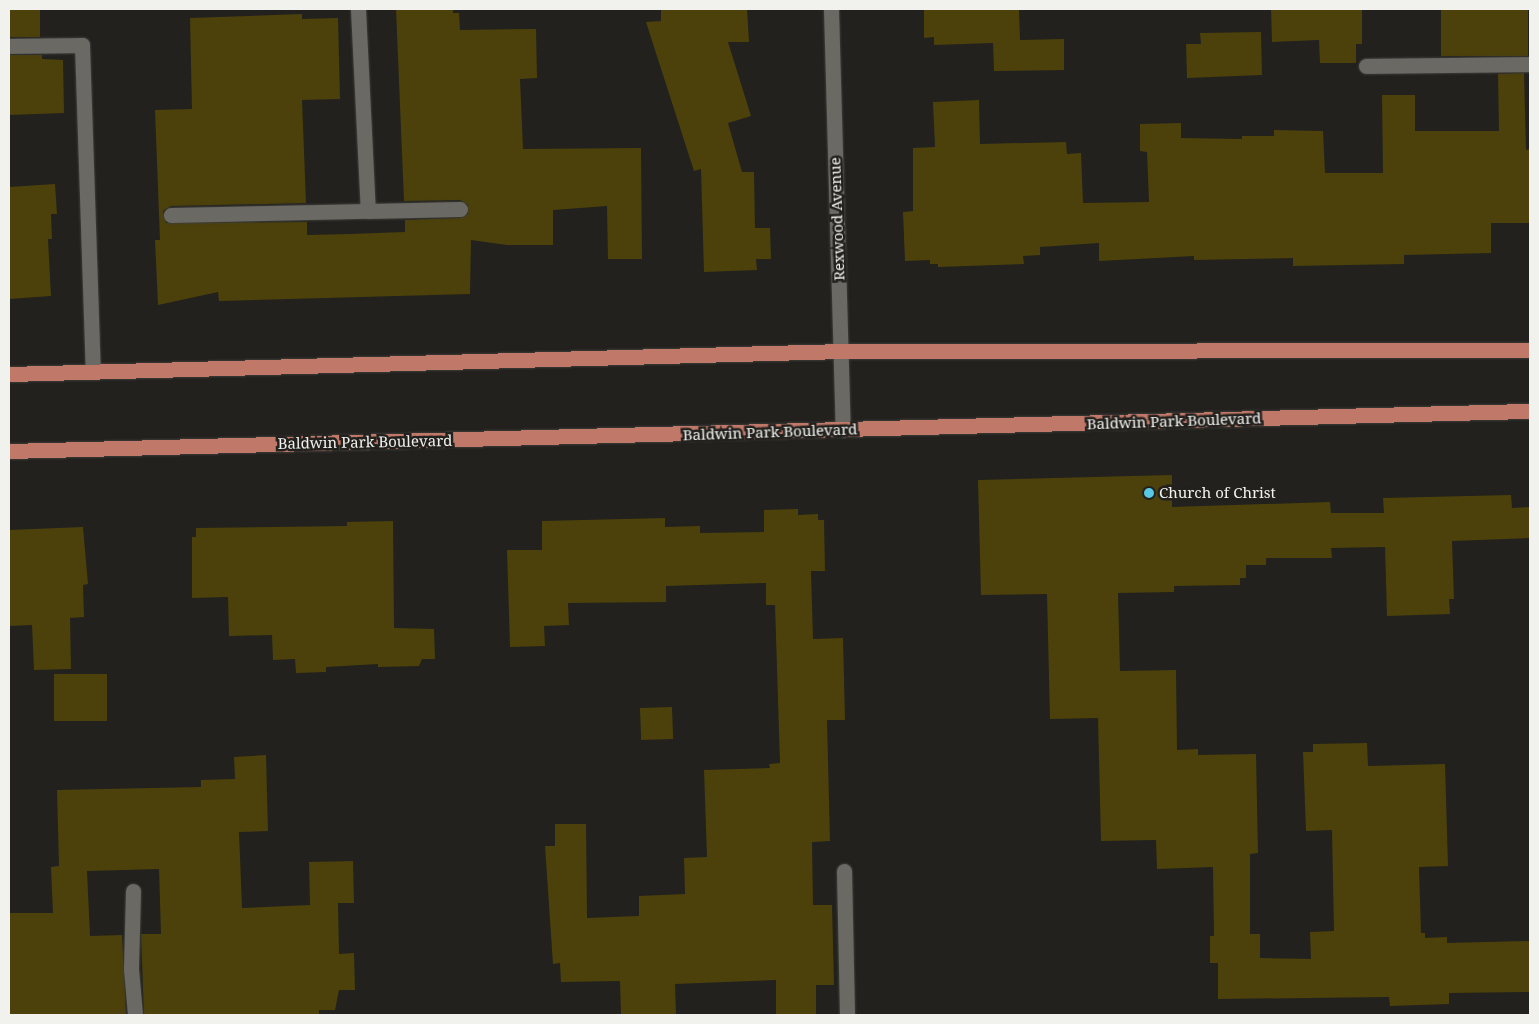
<!DOCTYPE html>
<style>
body{margin:0}
#map{position:relative;width:1539px;height:1024px;overflow:hidden;background:#22211d;font-family:"Noto Serif",serif}
div>[style]{position:absolute}
[style*='--x']{left:calc(var(--x)*1px);top:calc(var(--y)*1px);width:calc(var(--w)*1px);rotate:calc(var(--a)*1deg)}
.building>*{inset:0;background:#4c410b;transform-origin:0 0}
.roads{filter:drop-shadow(0 0 1px #3e3e3a) drop-shadow(0 0 1px #3e3e3a)}
.minor>*{height:15px;margin:-7.5px;padding:0 7.5px;transform-origin:7.5px;border-radius:7.5px;background:#6b6964}
.major>*{height:15px;margin:-7.5px;padding:0 7.5px;transform-origin:7.5px;border-radius:7.5px;background:#c07869}
.dots>*{width:14px;height:14px;translate:-50% -50%;box-sizing:border-box;border:2px solid #22211d;border-radius:50%}
span{translate:-50% -50%;white-space:nowrap;text-align:center;line-height:1.15;-webkit-text-stroke:5px #22211d;paint-order:stroke}
.street-label{font-size:15px;color:#f1f1ee}
.poi-label{font-size:15px;color:#f1f1ee}
.left{translate:0 -50%;text-align:left}
.frame{position:absolute;inset:0;border:10px solid #f1f1ee;pointer-events:none}
</style>
<div id="map">
<div class="building">
<i style="left:9px;top:9px;width:31px;height:28px"></i>
<i style="clip-path:polygon(396px 9px,453px 9px,453px 13px,459px 13px,460px 30px,536px 29px,537px 78px,520px 79px,523px 149px,641px 148px,642px 259px,608px 259px,607px 206px,553px 210px,553px 245px,507px 245px,471px 240px,470px 294px,219px 301px,218px 292px,158px 305px,155px 240px,160px 240px,155px 110px,192px 109px,190px 18px,302px 14px,302px 19px,338px 18px,340px 99px,302px 100px,306px 203px,171px 206px,163px 211px,166px 223px,307px 222px,307px 235px,350px 234px,405px 232px,405px 220px,460px 218px,468px 214px,468px 205px,460px 200px,404px 201px)"></i>
<i style="clip-path:polygon(661px 9px,747px 9px,749px 42px,728px 42px,751px 116px,728px 123px,742px 172px,754px 172px,755px 228px,770px 228px,771px 259px,756px 259px,757px 270px,704px 272px,701px 169px,694px 171px,646px 22px,661px 21px)"></i>
<i style="clip-path:polygon(924px 9px,1019px 9px,1020px 40px,1064px 39px,1064px 70px,994px 71px,993px 43px,934px 45px,934px 37px,924px 38px)"></i>
<i style="clip-path:polygon(1271px 9px,1362px 9px,1362px 44px,1356px 44px,1356px 63px,1320px 63px,1319px 40px,1272px 42px)"></i>
<i style="left:1441px;top:9px;width:87px;height:47px"></i>
<i style="clip-path:polygon(1261px 32px,1262px 75px,1187px 78px,1186px 44px,1201px 44px,1200px 33px)"></i>
<i style="clip-path:polygon(9px 55px,42px 55px,42px 59px,63px 60px,64px 113px,9px 115px)"></i>
<i style="clip-path:polygon(1524px 73px,1526px 150px,1530px 149px,1530px 223px,1491px 223px,1491px 253px,1404px 255px,1404px 264px,1293px 266px,1293px 258px,1194px 260px,1194px 256px,1099px 261px,1099px 243px,1040px 247px,1040px 255px,1023px 256px,1024px 264px,938px 267px,938px 264px,930px 264px,930px 260px,905px 261px,903px 212px,913px 211px,913px 148px,935px 147px,933px 102px,979px 100px,980px 144px,1066px 142px,1067px 154px,1081px 153px,1083px 203px,1149px 202px,1147px 152px,1140px 151px,1140px 124px,1181px 123px,1181px 138px,1242px 139px,1242px 136px,1274px 136px,1274px 130px,1323px 131px,1325px 173px,1383px 173px,1382px 95px,1415px 95px,1415px 131px,1499px 131px,1498px 74px)"></i>
<i style="clip-path:polygon(55px 184px,57px 214px,51px 214px,52px 239px,48px 239px,51px 296px,9px 299px,9px 187px)"></i>
<i style="clip-path:polygon(1172px 475px,1172px 507px,1330px 502px,1331px 513px,1384px 513px,1383px 498px,1511px 495px,1512px 508px,1530px 507px,1530px 538px,1452px 541px,1454px 599px,1449px 599px,1450px 614px,1387px 616px,1385px 547px,1331px 548px,1332px 558px,1266px 558px,1266px 565px,1246px 565px,1246px 578px,1240px 578px,1240px 585px,1174px 586px,1174px 592px,1118px 593px,1120px 671px,1176px 670px,1177px 750px,1198px 749px,1198px 755px,1256px 754px,1258px 853px,1250px 854px,1250px 934px,1260px 934px,1260px 958px,1311px 959px,1310px 932px,1334px 931px,1332px 830px,1306px 831px,1303px 752px,1313px 752px,1313px 744px,1367px 743px,1368px 766px,1445px 764px,1448px 866px,1419px 867px,1421px 933px,1425px 933px,1425px 938px,1447px 937px,1447px 943px,1530px 941px,1530px 992px,1449px 993px,1449px 1004px,1390px 1006px,1389px 997px,1218px 999px,1218px 963px,1210px 963px,1210px 936px,1214px 936px,1213px 867px,1157px 869px,1156px 840px,1101px 841px,1098px 718px,1050px 719px,1047px 594px,981px 595px,978px 480px)"></i>
<i style="clip-path:polygon(798px 509px,798px 515px,818px 514px,818px 520px,824px 520px,825px 571px,811px 571px,813px 639px,843px 638px,845px 720px,827px 720px,830px 841px,812px 842px,813px 905px,832px 905px,834px 985px,816px 985px,816px 1015px,776px 1015px,776px 980px,675px 984px,676px 1015px,621px 1015px,620px 981px,561px 982px,560px 963px,553px 964px,545px 846px,555px 846px,555px 824px,586px 824px,587px 918px,639px 916px,639px 896px,685px 894px,684px 858px,707px 857px,704px 770px,770px 768px,769px 764px,780px 763px,775px 605px,766px 605px,766px 583px,666px 586px,666px 602px,568px 603px,569px 625px,544px 626px,545px 646px,510px 647px,507px 550px,542px 550px,542px 521px,665px 518px,665px 527px,700px 526px,700px 533px,764px 532px,764px 510px)"></i>
<i style="clip-path:polygon(393px 521px,394px 628px,434px 629px,435px 659px,422px 659px,419px 666px,378px 667px,378px 664px,326px 667px,326px 672px,296px 673px,295px 659px,273px 660px,272px 635px,229px 636px,228px 597px,192px 598px,192px 537px,196px 537px,196px 528px,347px 526px,347px 522px)"></i>
<i style="clip-path:polygon(83px 527px,88px 584px,83px 585px,84px 617px,70px 618px,71px 669px,34px 670px,32px 625px,9px 626px,9px 530px)"></i>
<i style="left:54px;top:674px;width:53px;height:47px"></i>
<i style="left:672px;top:707px;width:32px;height:32px;rotate:88deg"></i>
<i style="clip-path:polygon(266px 755px,268px 831px,239px 832px,242px 908px,310px 905px,309px 862px,353px 861px,354px 903px,338px 903px,339px 954px,354px 953px,355px 990px,339px 990px,335px 1010px,319px 1010px,319px 1015px,144px 1015px,141px 934px,161px 934px,159px 869px,87px 871px,90px 936px,122px 935px,126px 1015px,9px 1015px,9px 913px,53px 913px,51px 867px,59px 866px,57px 790px,201px 787px,201px 780px,235px 779px,234px 757px)"></i>
</div>
<div class="roads">
<div class="minor">
<i style="--x:358;--y:9;--w:202;--a:87.2"></i>
<i style="--x:368;--y:211;--w:92;--a:-1.2"></i>
<i style="--x:831;--y:9;--w:421;--a:88.4"></i>
<i style="--x:9;--y:46;--w:73;--a:-0.8"></i>
<i style="--x:82;--y:45;--w:326;--a:88.1"></i>
<i style="--x:1366;--y:66;--w:164;--a:-0.7"></i>
<i style="--x:171;--y:215;--w:197;--a:-1.2"></i>
<i style="--x:844;--y:871;--w:144;--a:88.8"></i>
<i style="--x:133;--y:891;--w:78;--a:91.5"></i>
<i style="--x:131;--y:969;--w:46;--a:85"></i>
</div>
<div class="major">
<i style="--x:9;--y:374;--w:832;--a:-1.58"></i>
<i style="--x:841;--y:351;--w:689;--a:-0.08"></i>
<i style="--x:9;--y:451;--w:1522;--a:-1.51"></i>
</div>
</div>
<div class="dots">
<i style="left:1149px;top:493px;background:#58c8e4"></i>
</div>
<div class="street-label">
<span style="left:837px;top:219px;rotate:-92deg">Rexwood Avenue</span>
<span style="left:1174px;top:421px;rotate:-2deg">Baldwin Park Boulevard</span>
<span style="left:770px;top:432px;rotate:-2deg">Baldwin Park Boulevard</span>
<span style="left:365px;top:442px;rotate:-1deg">Baldwin Park Boulevard</span>
</div>
<div class="poi-label">
<span class="left" style="left:1159px;top:493px">Church of Christ</span>
</div>
<div class="frame"></div>
</div>
